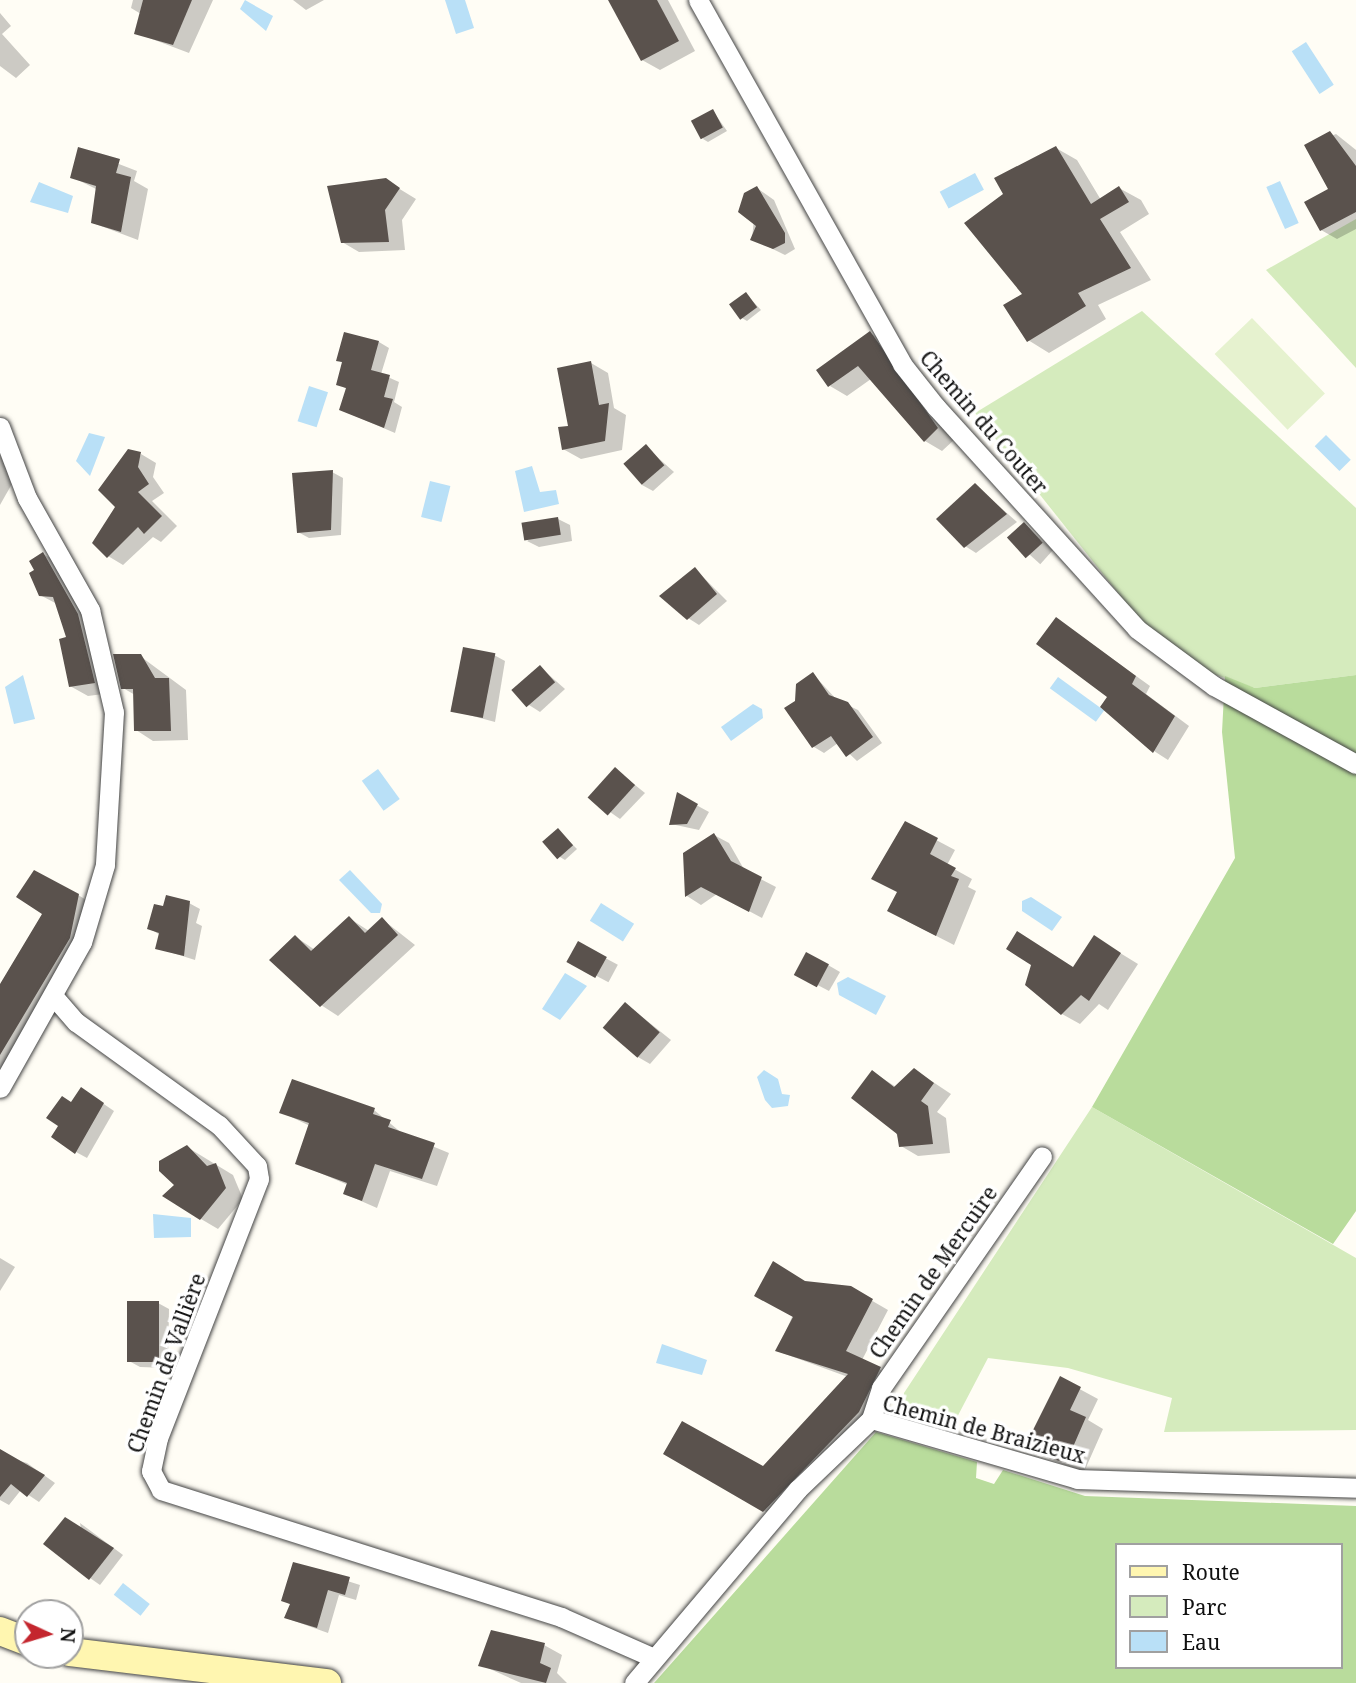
<!DOCTYPE html>
<meta charset="utf-8">
<style>
body{margin:0}
#map{position:relative;width:1356px;height:1683px;overflow:hidden;background:#fffdf5;font-family:"Noto Serif",serif}
div>[style]{position:absolute}
[style*='--x']{left:calc(var(--x)*1px);top:calc(var(--y)*1px);width:calc(var(--w)*1px);rotate:calc(var(--a)*1deg)}
.green>*{inset:0;background:#d5ebbd}
.forest>*{inset:0;background:#b9dc9c}
.pitch>*{inset:0;background:#e6f2cf;transform-origin:0 0}
.water>*{inset:0;background:#b9e0f7;transform-origin:0 0}
.shadow>*{inset:0;background:#0003;transform-origin:0 0}
.building>*{inset:0;background:#5a524d;transform-origin:0 0}
.roads{filter:drop-shadow(0 0 2px #444) drop-shadow(0 0 2px #444)}
.street>*{height:19px;margin:-9.5px;padding:0 9.5px;transform-origin:9.5px;border-radius:9.5px;background:#fff}
.secondary>*{height:28px;margin:-14px;padding:0 14px;transform-origin:14px;border-radius:14px;background:#fff6b0}
span{translate:-50% -50%;white-space:nowrap;text-align:center;line-height:1.15;-webkit-text-stroke:7px #fff;paint-order:stroke}
.street-label{font-size:21px;color:#111}
.legend{position:absolute;left:1115px;top:1543px;width:228px;height:126px;box-sizing:border-box;background:#fff;border:2px solid #a0a0a0;margin:0;padding:9px 12px;list-style:none;font-size:21px;color:#111}
.legend li{display:flex;align-items:center;gap:14px;height:35px}
.legend b{width:35px;border:2px solid #a0a0a0}
.north{position:absolute;left:14px;top:1599px;width:70px;height:70px;box-sizing:border-box;background:#fff;border:2px solid #a0a0a0;border-radius:50%;rotate:94deg;font-size:19px;font-weight:700;line-height:28px;text-align:center;color:#111}
.north::after{content:'';display:block;margin:auto;width:24px;height:32px;background:#c4262e;clip-path:polygon(50% 0,100% 100%,50% 72%,0 100%)}
</style>
<div id="map">
<div class="green">
<i style="clip-path:polygon(1356px 219px,1356px 368px,1266px 270px)"></i>
<i style="clip-path:polygon(1142px 311px,1356px 508px,1356px 675px,1255px 688px,1201px 670px,1141px 622px,975px 413px)"></i>
<i style="clip-path:polygon(1092px 1107px,1356px 1258px,1356px 1430px,1164px 1432px,1172px 1398px,1068px 1368px,988px 1358px,953px 1425px,903px 1407px,904px 1393px)"></i>
</div>
<div class="forest">
<i style="clip-path:polygon(1356px 675px,1356px 1211px,1333px 1244px,1092px 1107px,1235px 858px,1222px 732px,1225px 676px,1255px 688px)"></i>
<i style="clip-path:polygon(evenodd,876px 1432px,977px 1462px,976px 1478px,994px 1484px,1003px 1470px,1085px 1496px,1356px 1506px,1356px 1683px,654px 1683px,876px 1432px,1116px 1545px,1340px 1545px,1340px 1667px,1116px 1667px,1116px 1545px)"></i>
</div>
<div class="pitch">
<i style="left:1252px;top:318px;width:105px;height:52px;rotate:46deg"></i>
</div>
<div class="water">
<i style="clip-path:polygon(245px 0,273px 16px,266px 31px,240px 9px)"></i>
<i style="clip-path:polygon(445px 0,465px 0,474px 28px,456px 34px)"></i>
<i style="left:1306px;top:42px;width:51px;height:17px;rotate:57deg"></i>
<i style="left:975px;top:173px;width:19px;height:40px;rotate:62deg"></i>
<i style="left:1280px;top:181px;width:46px;height:15px;rotate:66deg"></i>
<i style="clip-path:polygon(39px 182px,73px 196px,68px 213px,30px 202px)"></i>
<i style="left:309px;top:386px;width:20px;height:37px;rotate:18deg"></i>
<i style="clip-path:polygon(89px 433px,105px 437px,90px 476px,76px 461px)"></i>
<i style="left:1326px;top:435px;width:35px;height:16px;rotate:45deg"></i>
<i style="clip-path:polygon(532px 466px,540px 492px,556px 490px,559px 504px,524px 512px,515px 471px)"></i>
<i style="left:430px;top:481px;width:21px;height:37px;rotate:14deg"></i>
<i style="clip-path:polygon(23px 675px,35px 719px,14px 724px,5px 687px)"></i>
<i style="left:1058px;top:677px;width:57px;height:14px;rotate:36deg"></i>
<i style="clip-path:polygon(753px 704px,762px 709px,763px 718px,731px 741px,721px 727px)"></i>
<i style="left:378px;top:769px;width:37px;height:20px;rotate:54deg"></i>
<i style="clip-path:polygon(350px 870px,382px 904px,380px 913px,371px 913px,339px 880px)"></i>
<i style="clip-path:polygon(1031px 897px,1062px 917px,1052px 931px,1022px 911px,1022px 901px)"></i>
<i style="left:601px;top:903px;width:39px;height:21px;rotate:32deg"></i>
<i style="clip-path:polygon(565px 973px,587px 986px,560px 1020px,542px 1009px)"></i>
<i style="clip-path:polygon(848px 977px,886px 996px,876px 1015px,839px 995px,837px 983px)"></i>
<i style="clip-path:polygon(764px 1070px,778px 1079px,782px 1094px,790px 1095px,788px 1106px,772px 1108px,765px 1100px,757px 1077px)"></i>
<i style="clip-path:polygon(153px 1214px,191px 1218px,191px 1237px,154px 1238px)"></i>
<i style="clip-path:polygon(662px 1344px,707px 1360px,702px 1375px,656px 1363px)"></i>
<i style="left:123px;top:1583px;width:34px;height:15px;rotate:38deg"></i>
</div>
<div class="shadow">
<i style="clip-path:polygon(133px 0,213px 0,189px 53px,136px 33px,141px 14px,131px 8px)"></i>
<i style="clip-path:polygon(293px 0,324px 0,306px 10px)"></i>
<i style="clip-path:polygon(610px 0,668px 0,695px 51px,660px 70px,642px 60px)"></i>
<i style="clip-path:polygon(0 13px,11px 26px,2px 34px,30px 65px,16px 78px,0 66px)"></i>
<i style="clip-path:polygon(713px 111px,727px 131px,708px 142px,703px 139px)"></i>
<i style="clip-path:polygon(1336px 134px,1356px 150px,1356px 229px,1337px 239px,1321px 230px,1330px 190px,1306px 146px)"></i>
<i style="clip-path:polygon(1056px 148px,1077px 160px,1101px 200px,1119px 188px,1141px 200px,1149px 214px,1120px 232px,1151px 280px,1098px 305px,1106px 319px,1049px 353px,1028px 340px,1025px 294px)"></i>
<i style="clip-path:polygon(80px 149px,137px 171px,134px 181px,148px 189px,138px 240px,93px 223px,98px 190px,72px 177px)"></i>
<i style="clip-path:polygon(385px 180px,416px 199px,402px 220px,405px 250px,359px 252px,342px 242px)"></i>
<i style="clip-path:polygon(757px 188px,774px 200px,795px 249px,785px 255px,752px 239px)"></i>
<i style="clip-path:polygon(746px 294px,761px 310px,747px 321px,742px 318px)"></i>
<i style="clip-path:polygon(870px 333px,887px 343px,955px 439px,942px 451px,925px 441px,871px 379px,847px 396px,830px 386px)"></i>
<i style="clip-path:polygon(379px 342px,389px 348px,381px 374px,399px 382px,394px 402px,402px 407px,395px 433px,341px 410px,347px 389px,338px 384px,343px 363px,338px 360px)"></i>
<i style="clip-path:polygon(591px 363px,608px 373px,614px 408px,626px 415px,622px 450px,581px 459px,563px 449px)"></i>
<i style="clip-path:polygon(646px 447px,674px 472px,653px 491px,642px 485px)"></i>
<i style="clip-path:polygon(141px 454px,156px 463px,153px 477px,164px 493px,152px 501px,177px 526px,161px 542px,153px 537px,123px 565px,108px 556px,118px 506px)"></i>
<i style="clip-path:polygon(0 455px,13px 482px,0 505px)"></i>
<i style="clip-path:polygon(332px 472px,343px 478px,341px 535px,309px 538px,298px 532px)"></i>
<i style="clip-path:polygon(975px 485px,1017px 522px,976px 553px,965px 546px)"></i>
<i style="clip-path:polygon(558px 519px,570px 525px,572px 541px,539px 547px,527px 541px)"></i>
<i style="left:1024px;top:524px;width:39px;height:19px;rotate:42deg"></i>
<i style="clip-path:polygon(43px 554px,61px 564px,96px 626px,111px 693px,88px 696px,70px 686px,69px 638px,57px 604px,40px 595px,37px 570px)"></i>
<i style="clip-path:polygon(695px 569px,727px 601px,699px 625px,688px 618px)"></i>
<i style="clip-path:polygon(1057px 619px,1150px 686px,1146px 694px,1189px 726px,1168px 760px,1154px 751px,1110px 696px)"></i>
<i style="clip-path:polygon(494px 655px,505px 661px,495px 722px,454px 711px)"></i>
<i style="clip-path:polygon(140px 656px,186px 690px,188px 740px,153px 741px,136px 730px,135px 695px,123px 688px)"></i>
<i style="clip-path:polygon(540px 667px,565px 689px,540px 712px,529px 705px)"></i>
<i style="clip-path:polygon(813px 674px,837px 700px,858px 710px,882px 743px,857px 761px,838px 743px,824px 753px,814px 747px,796px 702px)"></i>
<i style="clip-path:polygon(615px 769px,645px 793px,620px 819px,590px 798px)"></i>
<i style="clip-path:polygon(678px 795px,709px 812px,699px 830px,671px 824px)"></i>
<i style="clip-path:polygon(906px 824px,955px 850px,947px 865px,972px 879px,968px 887px,976px 891px,954px 945px,907px 921px,899px 892px)"></i>
<i style="clip-path:polygon(558px 830px,577px 849px,565px 860px,560px 857px)"></i>
<i style="clip-path:polygon(714px 835px,729px 843px,745px 871px,776px 887px,762px 918px,717px 894px,701px 905px,687px 896px,684px 854px)"></i>
<i style="clip-path:polygon(78px 895px,93px 904px,0 1087px,0 988px)"></i>
<i style="clip-path:polygon(189px 903px,200px 909px,196px 923px,202px 926px,195px 960px,157px 948px,160px 935px,149px 928px,164px 908px)"></i>
<i style="clip-path:polygon(349px 918px,369px 931px,382px 919px,415px 945px,338px 1016px,321px 1005px,296px 937px,315px 950px)"></i>
<i style="left:579px;top:944px;width:44px;height:20px;rotate:28deg"></i>
<i style="clip-path:polygon(1112px 948px,1138px 964px,1108px 1010px,1099px 1004px,1080px 1024px,1062px 1014px,1033px 964px,1074px 969px)"></i>
<i style="clip-path:polygon(828px 965px,840px 972px,829px 991px,808px 980px)"></i>
<i style="clip-path:polygon(626px 1004px,671px 1040px,650px 1064px,638px 1057px)"></i>
<i style="clip-path:polygon(915px 1070px,951px 1094px,937px 1112px,946px 1118px,950px 1153px,918px 1156px,901px 1146px,873px 1072px,896px 1087px)"></i>
<i style="clip-path:polygon(92px 1096px,114px 1111px,87px 1158px,76px 1152px,72px 1104px)"></i>
<i style="clip-path:polygon(374px 1110px,403px 1134px,449px 1153px,437px 1186px,390px 1171px,377px 1208px,345px 1194px,348px 1185px,297px 1163px,310px 1126px,281px 1112px)"></i>
<i style="clip-path:polygon(187px 1147px,233px 1175px,243px 1199px,218px 1229px,201px 1219px,177px 1185px)"></i>
<i style="clip-path:polygon(0 1258px,15px 1267px,0 1291px)"></i>
<i style="clip-path:polygon(807px 1283px,850px 1288px,888px 1310px,862px 1360px,896px 1378px,780px 1520px,666px 1453px,763px 1468px,848px 1377px,777px 1351px)"></i>
<i style="clip-path:polygon(158px 1303px,169px 1309px,168px 1368px,140px 1367px,129px 1361px)"></i>
<i style="clip-path:polygon(1061px 1379px,1098px 1399px,1088px 1420px,1103px 1429px,1084px 1472px,1025px 1450px)"></i>
<i style="clip-path:polygon(0 1455px,27px 1463px,55px 1483px,39px 1502px,21px 1490px,9px 1505px,0 1500px)"></i>
<i style="clip-path:polygon(80px 1523px,123px 1555px,100px 1585px,90px 1578px)"></i>
<i style="clip-path:polygon(294px 1564px,360px 1585px,356px 1600px,339px 1595px,328px 1633px,286px 1618px,291px 1605px,283px 1600px)"></i>
<i style="clip-path:polygon(544px 1645px,562px 1655px,557px 1673px,567px 1683px,521px 1683px,481px 1665px)"></i>
</div>
<div class="building">
<i style="clip-path:polygon(143px 0,192px 0,173px 45px,134px 34px)"></i>
<i style="clip-path:polygon(608px 0,657px 0,679px 41px,641px 61px)"></i>
<i style="left:713px;top:109px;width:21px;height:25px;rotate:62deg"></i>
<i style="clip-path:polygon(1330px 131px,1356px 166px,1356px 212px,1320px 231px,1304px 202px,1328px 189px,1304px 145px)"></i>
<i style="clip-path:polygon(1056px 146px,1091px 204px,1119px 186px,1129px 202px,1100px 219px,1131px 268px,1078px 293px,1086px 306px,1027px 342px,1003px 305px,1022px 294px,964px 223px,1003px 194px,994px 178px)"></i>
<i style="clip-path:polygon(78px 147px,120px 159px,116px 173px,131px 177px,121px 232px,91px 223px,96px 186px,70px 178px)"></i>
<i style="clip-path:polygon(386px 178px,400px 188px,385px 210px,389px 242px,341px 243px,327px 186px)"></i>
<i style="clip-path:polygon(757px 186px,785px 233px,785px 243px,773px 249px,750px 240px,756px 226px,738px 212px,744px 193px)"></i>
<i style="left:746px;top:292px;width:19px;height:21px;rotate:54deg"></i>
<i style="clip-path:polygon(870px 331px,938px 428px,924px 442px,858px 366px,828px 387px,816px 370px)"></i>
<i style="clip-path:polygon(344px 332px,379px 341px,371px 370px,390px 375px,384px 397px,393px 399px,384px 428px,339px 410px,346px 388px,336px 385px,342px 362px,336px 361px)"></i>
<i style="clip-path:polygon(591px 361px,599px 405px,609px 403px,605px 441px,562px 450px,558px 427px,568px 426px,557px 368px)"></i>
<i style="left:646px;top:444px;width:28px;height:30px;rotate:49deg"></i>
<i style="clip-path:polygon(128px 449px,141px 452px,138px 467px,149px 484px,138px 492px,162px 516px,144px 534px,138px 527px,107px 558px,92px 543px,115px 507px,98px 490px)"></i>
<i style="clip-path:polygon(333px 470px,331px 530px,297px 533px,292px 473px)"></i>
<i style="clip-path:polygon(975px 483px,1007px 514px,964px 548px,936px 519px)"></i>
<i style="left:558px;top:517px;width:18px;height:37px;rotate:81deg"></i>
<i style="left:1024px;top:522px;width:28px;height:23px;rotate:48deg"></i>
<i style="clip-path:polygon(43px 552px,78px 614px,95px 683px,69px 687px,59px 639px,66px 637px,53px 597px,39px 596px,29px 573px,34px 570px,29px 561px)"></i>
<i style="clip-path:polygon(695px 567px,717px 594px,687px 620px,659px 596px)"></i>
<i style="clip-path:polygon(1056px 617px,1136px 676px,1132px 684px,1175px 716px,1153px 753px,1100px 707px,1107px 697px,1036px 644px)"></i>
<i style="left:463px;top:647px;width:33px;height:66px;rotate:11deg"></i>
<i style="clip-path:polygon(113px 654px,141px 654px,155px 678px,169px 678px,171px 731px,134px 731px,133px 689px,121px 689px)"></i>
<i style="left:540px;top:665px;width:23px;height:38px;rotate:49deg"></i>
<i style="clip-path:polygon(813px 672px,829px 695px,848px 702px,873px 737px,846px 757px,831px 736px,812px 748px,784px 708px,795px 701px,796px 684px)"></i>
<i style="left:615px;top:767px;width:27px;height:41px;rotate:42deg"></i>
<i style="clip-path:polygon(677px 792px,698px 804px,687px 824px,669px 825px)"></i>
<i style="clip-path:polygon(905px 821px,938px 838px,930px 854px,956px 868px,951px 876px,959px 879px,936px 936px,887px 911px,897px 892px,871px 879px)"></i>
<i style="left:558px;top:828px;width:23px;height:21px;rotate:49deg"></i>
<i style="clip-path:polygon(714px 833px,731px 861px,762px 877px,749px 912px,701px 887px,685px 897px,683px 853px)"></i>
<i style="clip-path:polygon(34px 870px,79px 894px,70px 938px,0 1055px,0 984px,42px 914px,16px 897px)"></i>
<i style="clip-path:polygon(166px 895px,190px 901px,184px 956px,155px 949px,159px 933px,147px 929px,154px 904px,163px 906px)"></i>
<i style="clip-path:polygon(349px 916px,365px 933px,382px 917px,398px 935px,320px 1007px,269px 960px,295px 935px,311px 951px)"></i>
<i style="clip-path:polygon(1017px 931px,1073px 967px,1094px 935px,1121px 953px,1089px 1001px,1081px 995px,1061px 1015px,1025px 985px,1031px 965px,1006px 949px)"></i>
<i style="left:578px;top:941px;width:33px;height:24px;rotate:29deg"></i>
<i style="left:806px;top:952px;width:26px;height:26px;rotate:28deg"></i>
<i style="left:625px;top:1002px;width:46px;height:34px;rotate:41deg"></i>
<i style="clip-path:polygon(914px 1068px,934px 1083px,921px 1101px,928px 1106px,933px 1144px,899px 1147px,897px 1134px,851px 1098px,872px 1070px,894px 1087px)"></i>
<i style="clip-path:polygon(292px 1079px,375px 1108px,373px 1114px,391px 1120px,388px 1127px,435px 1143px,422px 1179px,375px 1164px,362px 1201px,343px 1194px,347px 1183px,295px 1164px,309px 1123px,279px 1113px)"></i>
<i style="clip-path:polygon(81px 1087px,104px 1103px,75px 1154px,51px 1137px,58px 1126px,46px 1118px,62px 1096px,71px 1102px)"></i>
<i style="clip-path:polygon(187px 1145px,207px 1166px,216px 1163px,226px 1188px,200px 1220px,162px 1196px,174px 1185px,159px 1171px,159px 1161px)"></i>
<i style="clip-path:polygon(773px 1261px,805px 1281px,851px 1286px,873px 1299px,846px 1351px,881px 1367px,859px 1412px,763px 1512px,663px 1454px,682px 1421px,763px 1466px,848px 1374px,775px 1351px,793px 1317px,754px 1296px)"></i>
<i style="left:127px;top:1301px;width:32px;height:61px"></i>
<i style="clip-path:polygon(1060px 1376px,1081px 1387px,1070px 1410px,1086px 1417px,1066px 1463px,1023px 1450px)"></i>
<i style="clip-path:polygon(0 1449px,45px 1475px,27px 1497px,11px 1484px,0 1497px)"></i>
<i style="clip-path:polygon(65px 1517px,114px 1548px,89px 1580px,43px 1544px)"></i>
<i style="clip-path:polygon(293px 1562px,350px 1577px,345px 1595px,328px 1590px,317px 1628px,284px 1618px,290px 1604px,281px 1601px)"></i>
<i style="clip-path:polygon(491px 1630px,545px 1643px,540px 1663px,551px 1668px,546px 1683px,478px 1666px)"></i>
</div>
<div class="roads">
<div class="street">
<i style="--x:698;--y:0;--w:417;--a:60.7"></i>
<i style="--x:902;--y:364;--w:55;--a:51.7"></i>
<i style="--x:936;--y:407;--w:299;--a:47.8"></i>
<i style="--x:1137;--y:629;--w:96;--a:36.5"></i>
<i style="--x:1214;--y:686;--w:162;--a:28.8"></i>
<i style="--x:0;--y:427;--w:76;--a:69.2"></i>
<i style="--x:27;--y:498;--w:129;--a:60.6"></i>
<i style="--x:90;--y:610;--w:105;--a:76.8"></i>
<i style="--x:114;--y:712;--w:153;--a:93.4"></i>
<i style="--x:105;--y:865;--w:80;--a:106.6"></i>
<i style="--x:82;--y:942;--w:167;--a:119.3"></i>
<i style="--x:55;--y:998;--w:32;--a:49"></i>
<i style="--x:76;--y:1022;--w:176;--a:35.8"></i>
<i style="--x:219;--y:1125;--w:56;--a:47.2"></i>
<i style="--x:257;--y:1166;--w:13;--a:81"></i>
<i style="--x:259;--y:1179;--w:278;--a:111.3"></i>
<i style="--x:158;--y:1438;--w:34;--a:102"></i>
<i style="--x:151;--y:1471;--w:21;--a:62"></i>
<i style="--x:161;--y:1490;--w:420;--a:17.6"></i>
<i style="--x:561;--y:1617;--w:102;--a:23.8"></i>
<i style="--x:871;--y:1419;--w:33;--a:-72"></i>
<i style="--x:881;--y:1388;--w:282;--a:-55.2"></i>
<i style="--x:634;--y:1683;--w:254;--a:-49.8"></i>
<i style="--x:798;--y:1489;--w:101;--a:-43.8"></i>
<i style="--x:871;--y:1419;--w:215;--a:16.2"></i>
<i style="--x:1077;--y:1479;--w:279;--a:1.8"></i>
</div>
<div class="secondary">
<i style="--x:0;--y:1631;--w:30;--a:21"></i>
<i style="--x:70;--y:1652;--w:259;--a:6.9"></i>
</div>
</div>
<div class="street-label">
<span style="left:984px;top:422px;rotate:49deg">Chemin du Couter</span>
<span style="left:933px;top:1272px;rotate:-55deg">Chemin de Mercuire</span>
<span style="left:166px;top:1363px;rotate:-70deg">Chemin de Vallière</span>
<span style="left:984px;top:1429px;rotate:15deg">Chemin de Braizieux</span>
</div>
<ul class="legend">
<li><b style="height:9px;background:#fff6b0"></b>Route</li>
<li><b style="height:19px;background:#d5ebbd"></b>Parc</li>
<li><b style="height:19px;background:#b9e0f7"></b>Eau</li>
</ul>
<div class="north">N</div>
</div>
